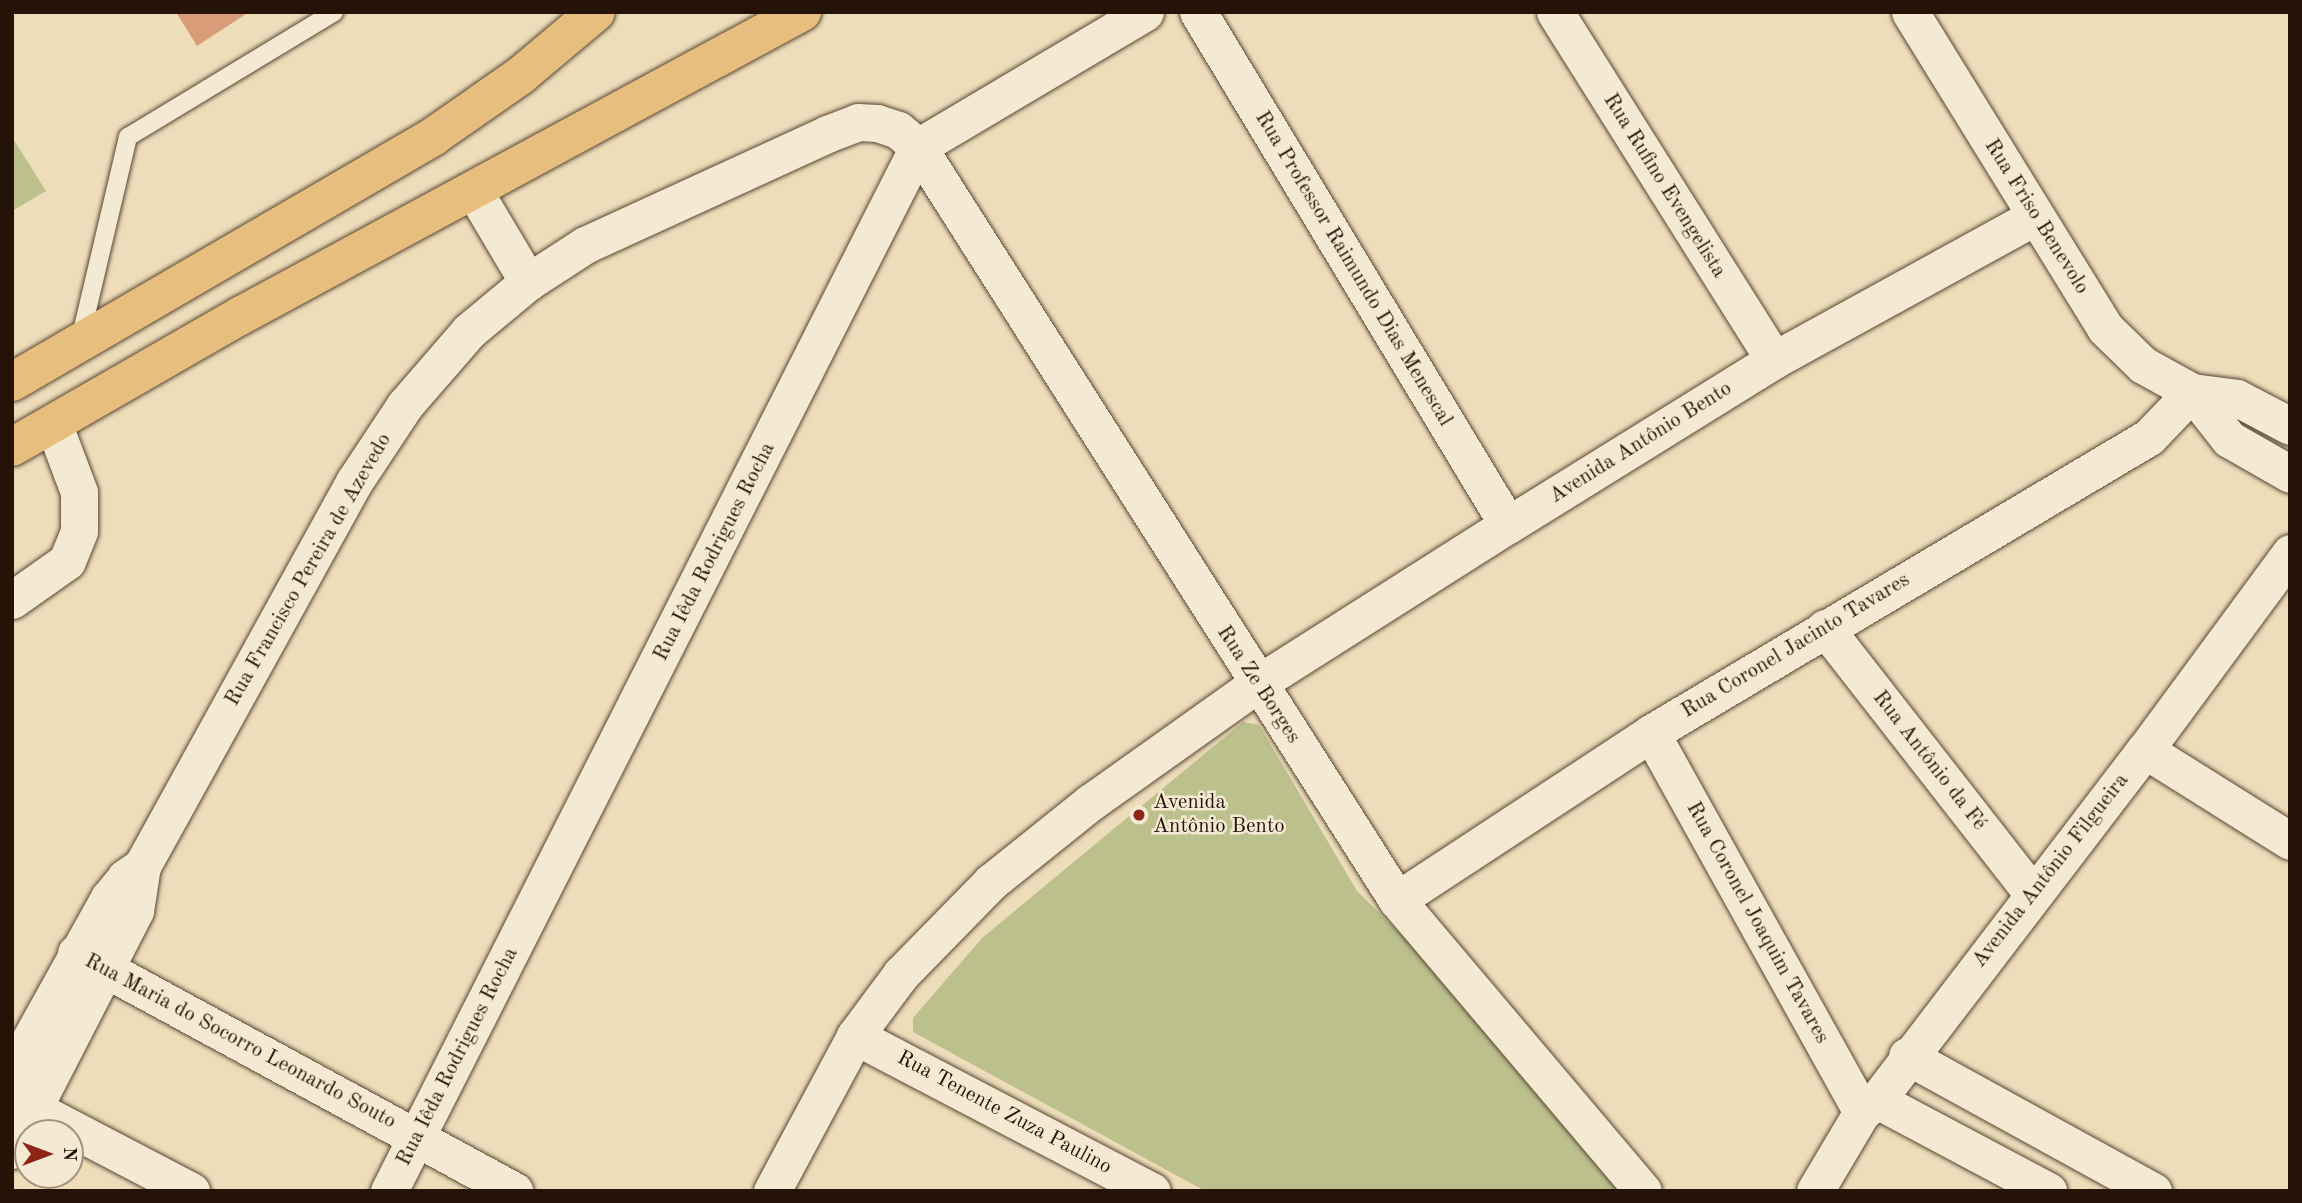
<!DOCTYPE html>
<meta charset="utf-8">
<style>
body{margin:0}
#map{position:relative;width:2302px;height:1203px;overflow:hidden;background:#eeddba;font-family:"Old Standard TT",serif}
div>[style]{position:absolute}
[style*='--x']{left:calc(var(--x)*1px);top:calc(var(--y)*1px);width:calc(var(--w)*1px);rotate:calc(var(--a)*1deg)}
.green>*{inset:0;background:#bcc08d}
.building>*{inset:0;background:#d89c79}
.roads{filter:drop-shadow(0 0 2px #584634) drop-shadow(0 0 2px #584634)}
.service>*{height:18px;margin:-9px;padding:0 9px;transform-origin:9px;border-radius:9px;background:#f4e9d2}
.minor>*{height:37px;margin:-18.5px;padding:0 18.5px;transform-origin:18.5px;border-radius:18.5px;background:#f4e9d2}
.trunk>*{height:38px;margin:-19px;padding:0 19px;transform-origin:19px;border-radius:19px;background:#e7be7d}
.dots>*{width:19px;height:19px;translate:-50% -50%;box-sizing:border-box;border:4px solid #f4e9d2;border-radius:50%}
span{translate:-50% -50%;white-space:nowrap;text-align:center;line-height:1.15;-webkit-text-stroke:5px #f4e9d2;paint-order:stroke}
.street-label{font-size:21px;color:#261308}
.poi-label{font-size:21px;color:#261308}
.left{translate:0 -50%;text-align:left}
.frame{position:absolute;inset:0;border:14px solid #261308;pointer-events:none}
.north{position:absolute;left:14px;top:1119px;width:70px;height:70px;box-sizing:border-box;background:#f4e9d2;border:2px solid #a29381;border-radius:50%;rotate:90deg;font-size:19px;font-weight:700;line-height:28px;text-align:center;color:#261308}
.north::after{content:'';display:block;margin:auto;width:24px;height:32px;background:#8f2418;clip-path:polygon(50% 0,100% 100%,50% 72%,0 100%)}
</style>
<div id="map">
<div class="green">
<i style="clip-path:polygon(12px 137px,46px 191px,12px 211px)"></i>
<i style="clip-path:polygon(1243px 722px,1259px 725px,1357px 891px,1481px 1013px,1632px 1191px,1205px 1191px,913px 1032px,913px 1018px,982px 938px)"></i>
</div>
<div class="building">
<i style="clip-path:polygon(176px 12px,249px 12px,197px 46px)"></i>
</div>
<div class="roads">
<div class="service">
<i style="--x:80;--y:340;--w:209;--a:-76.7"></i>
<i style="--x:128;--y:137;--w:241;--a:-31.2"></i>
</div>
<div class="minor">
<i style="--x:1198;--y:12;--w:599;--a:58.86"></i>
<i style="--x:1555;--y:12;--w:411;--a:57.8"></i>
<i style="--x:1910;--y:12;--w:371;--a:58.3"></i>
<i style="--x:2105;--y:328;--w:53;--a:44.2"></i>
<i style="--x:2143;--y:365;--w:56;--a:28.9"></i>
<i style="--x:2192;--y:392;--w:45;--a:7.6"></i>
<i style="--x:2237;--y:398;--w:60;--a:27.8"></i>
<i style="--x:474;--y:191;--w:106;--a:59.3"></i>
<i style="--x:2192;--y:392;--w:60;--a:51.8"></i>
<i style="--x:2229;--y:439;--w:70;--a:29.8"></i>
<i style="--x:12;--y:600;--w:67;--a:-35.3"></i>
<i style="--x:67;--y:561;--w:32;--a:-68"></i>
<i style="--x:79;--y:531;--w:39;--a:-90"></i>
<i style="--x:79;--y:492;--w:74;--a:-110.6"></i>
<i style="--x:1825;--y:628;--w:336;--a:52"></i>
<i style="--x:1651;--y:733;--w:434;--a:60.9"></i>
<i style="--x:2145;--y:750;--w:171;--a:32.1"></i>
<i style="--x:1397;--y:900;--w:304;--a:-33.3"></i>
<i style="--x:1651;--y:733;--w:579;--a:-30.73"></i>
<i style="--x:2149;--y:437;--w:62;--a:-46.3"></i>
<i style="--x:76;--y:953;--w:499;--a:28.5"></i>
<i style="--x:855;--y:1036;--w:335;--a:27.6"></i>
<i style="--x:1907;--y:1056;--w:281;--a:28.8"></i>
<i style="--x:12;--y:1072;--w:199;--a:-60.9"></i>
<i style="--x:109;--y:898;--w:26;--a:-51"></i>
<i style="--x:125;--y:878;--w:21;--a:-35"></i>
<i style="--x:142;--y:866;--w:439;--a:-61.1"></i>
<i style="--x:354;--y:482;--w:92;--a:-56.5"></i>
<i style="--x:405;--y:405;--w:98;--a:-49.1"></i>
<i style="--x:469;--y:331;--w:77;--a:-39.7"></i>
<i style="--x:528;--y:282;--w:68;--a:-33"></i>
<i style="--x:585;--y:245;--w:266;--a:-24.6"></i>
<i style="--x:827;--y:134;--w:33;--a:-21"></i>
<i style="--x:858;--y:122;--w:19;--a:3"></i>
<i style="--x:877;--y:123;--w:22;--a:18"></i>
<i style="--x:898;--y:130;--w:26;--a:40"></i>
<i style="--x:918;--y:147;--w:892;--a:57.54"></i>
<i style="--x:1397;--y:900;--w:381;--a:49.8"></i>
<i style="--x:13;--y:1098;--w:201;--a:27.6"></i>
<i style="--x:1877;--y:1100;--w:194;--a:28"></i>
<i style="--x:12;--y:1150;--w:269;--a:-62.8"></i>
<i style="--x:135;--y:911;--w:46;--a:-81.2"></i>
<i style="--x:389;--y:1191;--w:1170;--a:-63.13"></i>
<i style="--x:918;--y:147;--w:264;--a:-30.7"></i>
<i style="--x:772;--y:1191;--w:176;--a:-61.8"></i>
<i style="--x:855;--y:1036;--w:77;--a:-53.4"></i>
<i style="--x:901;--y:974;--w:129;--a:-45.6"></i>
<i style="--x:991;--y:882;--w:128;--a:-38.7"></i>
<i style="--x:1091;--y:802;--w:204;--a:-35.4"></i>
<i style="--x:1257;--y:684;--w:297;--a:-32.4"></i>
<i style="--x:1508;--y:525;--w:313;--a:-31.8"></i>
<i style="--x:1774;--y:360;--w:297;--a:-28.8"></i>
<i style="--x:1815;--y:1191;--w:92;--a:-59.3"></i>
<i style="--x:1862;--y:1112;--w:19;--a:-39"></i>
<i style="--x:1877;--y:1100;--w:441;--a:-52.6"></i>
<i style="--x:2145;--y:750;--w:245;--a:-53.6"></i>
</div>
<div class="trunk">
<i style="--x:12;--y:382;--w:488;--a:-30.2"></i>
<i style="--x:434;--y:136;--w:105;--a:-34.9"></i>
<i style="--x:520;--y:76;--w:99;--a:-40.1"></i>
<i style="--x:12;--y:447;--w:263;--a:-29.9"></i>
<i style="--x:240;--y:316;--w:639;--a:-28.41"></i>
</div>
</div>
<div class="dots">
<i style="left:1139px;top:815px;background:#8f2418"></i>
</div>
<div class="street-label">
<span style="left:1664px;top:186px;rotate:58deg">Rua Rufino Evengelista</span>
<span style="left:2036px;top:217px;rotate:58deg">Rua Friso Benevolo</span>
<span style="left:1353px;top:269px;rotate:59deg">Rua Professor Raimundo Dias Menescal</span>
<span style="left:1641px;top:443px;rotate:-32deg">Avenida Antônio Bento</span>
<span style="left:715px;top:552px;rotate:-63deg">Rua Iêda Rodrigues Rocha</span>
<span style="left:309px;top:570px;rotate:-60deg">Rua Francisco Pereira de Azevedo</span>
<span style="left:1796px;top:646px;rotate:-31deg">Rua Coronel Jacinto Tavares</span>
<span style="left:1258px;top:685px;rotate:57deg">Rua Ze Borges</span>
<span style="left:1929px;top:761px;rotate:52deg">Rua Antônio da Fé</span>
<span style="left:2051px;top:871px;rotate:-52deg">Avenida Antônio Filgueira</span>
<span style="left:1757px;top:923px;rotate:61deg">Rua Coronel Joaquim Tavares</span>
<span style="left:240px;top:1042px;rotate:28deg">Rua Maria do Socorro Leonardo Souto</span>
<span style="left:458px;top:1057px;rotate:-63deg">Rua Iêda Rodrigues Rocha</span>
<span style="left:1004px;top:1113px;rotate:28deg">Rua Tenente Zuza Paulino</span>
</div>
<div class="poi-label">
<span class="left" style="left:1153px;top:815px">Avenida<br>Antônio Bento</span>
</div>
<div class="frame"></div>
<div class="north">N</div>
</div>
